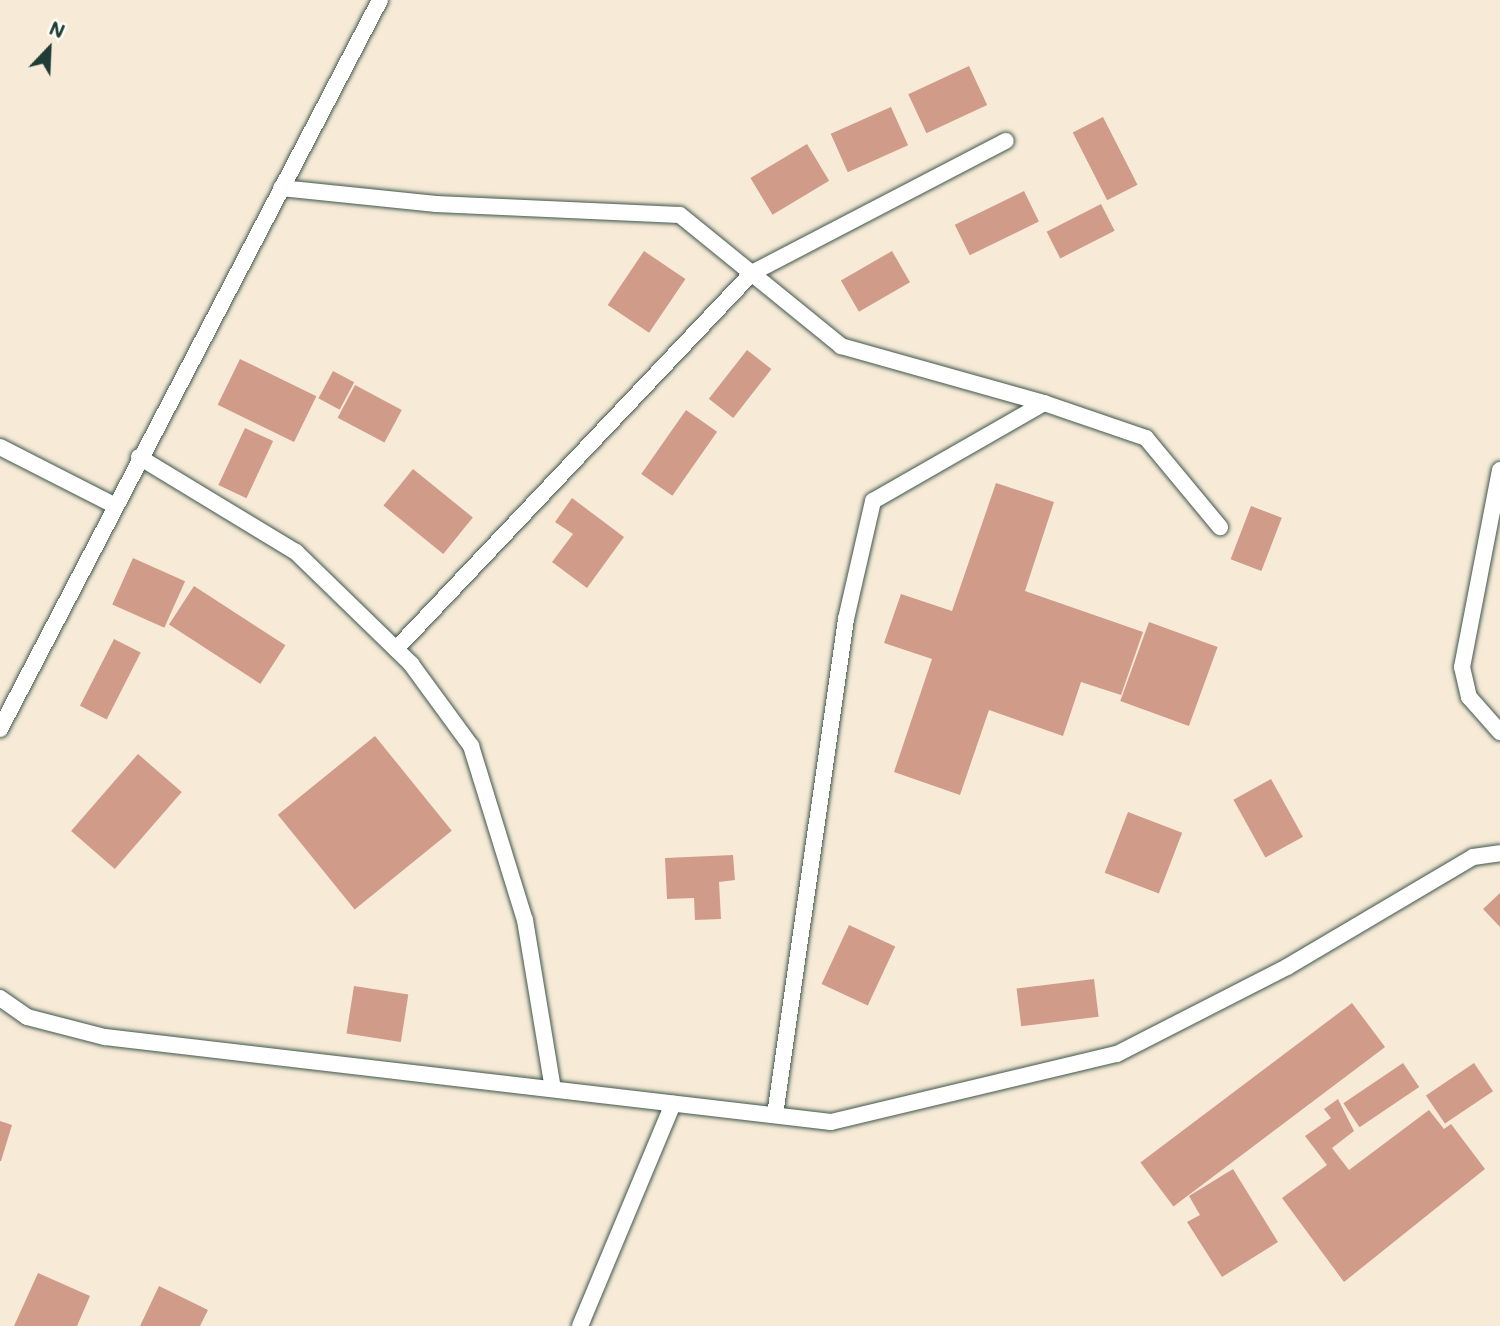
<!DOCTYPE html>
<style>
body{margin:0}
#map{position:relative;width:1500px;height:1326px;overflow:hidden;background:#f7ebd7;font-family:Mali,sans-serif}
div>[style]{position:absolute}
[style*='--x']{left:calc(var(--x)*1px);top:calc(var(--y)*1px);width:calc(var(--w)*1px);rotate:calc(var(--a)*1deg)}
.building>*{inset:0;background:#d19b8a;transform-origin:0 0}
.roads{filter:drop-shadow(0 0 2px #3f574c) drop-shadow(0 0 2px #3f574c)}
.service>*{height:16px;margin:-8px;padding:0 8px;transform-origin:8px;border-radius:8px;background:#fff}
span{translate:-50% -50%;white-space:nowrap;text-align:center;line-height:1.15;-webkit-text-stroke:6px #fdfcf7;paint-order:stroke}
.north{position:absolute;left:14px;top:14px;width:70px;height:70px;-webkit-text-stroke:5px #fdfcf7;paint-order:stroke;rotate:23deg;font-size:19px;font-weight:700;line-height:28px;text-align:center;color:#1f3d34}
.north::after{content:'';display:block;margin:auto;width:24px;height:32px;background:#1f3d34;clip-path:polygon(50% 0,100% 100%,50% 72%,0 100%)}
</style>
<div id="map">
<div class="building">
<i style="left:969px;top:66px;width:43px;height:67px;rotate:65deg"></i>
<i style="left:891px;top:107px;width:42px;height:66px;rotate:66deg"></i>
<i style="left:1103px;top:117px;width:76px;height:34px;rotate:63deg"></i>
<i style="left:807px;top:144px;width:43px;height:66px;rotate:59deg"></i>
<i style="left:1024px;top:191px;width:34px;height:77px;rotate:64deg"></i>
<i style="left:1101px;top:204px;width:30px;height:61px;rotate:63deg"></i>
<i style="left:644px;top:251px;width:50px;height:65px;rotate:34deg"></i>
<i style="left:892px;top:251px;width:36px;height:59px;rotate:60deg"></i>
<i style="left:747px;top:350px;width:31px;height:62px;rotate:38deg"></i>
<i style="left:240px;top:359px;width:85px;height:51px;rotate:26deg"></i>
<i style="left:333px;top:371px;width:24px;height:31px;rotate:28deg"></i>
<i style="left:355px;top:385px;width:53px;height:37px;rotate:28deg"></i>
<i style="left:686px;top:410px;width:38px;height:78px;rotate:35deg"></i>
<i style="left:245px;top:428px;width:31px;height:63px;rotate:25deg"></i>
<i style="left:413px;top:469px;width:77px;height:47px;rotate:39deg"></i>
<i style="clip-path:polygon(996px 483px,1054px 502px,1025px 591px,1143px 632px,1121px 695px,1081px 682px,1063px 736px,989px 710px,960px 795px,894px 772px,932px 659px,884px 643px,901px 594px,952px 611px)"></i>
<i style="clip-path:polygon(572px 498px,624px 537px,587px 588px,552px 562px,573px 534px,555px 522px)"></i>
<i style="left:1251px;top:506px;width:33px;height:57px;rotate:21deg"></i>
<i style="left:133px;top:558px;width:57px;height:51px;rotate:24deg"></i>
<i style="left:194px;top:586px;width:109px;height:46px;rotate:33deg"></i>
<i style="left:1149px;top:622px;width:73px;height:84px;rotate:20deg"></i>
<i style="left:114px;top:639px;width:30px;height:75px;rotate:27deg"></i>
<i style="left:375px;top:736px;width:122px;height:125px;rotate:51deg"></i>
<i style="left:138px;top:754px;width:58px;height:102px;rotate:41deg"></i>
<i style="left:1271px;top:779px;width:66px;height:43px;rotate:61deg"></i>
<i style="left:1128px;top:812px;width:58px;height:65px;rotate:21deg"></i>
<i style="clip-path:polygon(733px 855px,735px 880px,719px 882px,721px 919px,695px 920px,694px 898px,667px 899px,665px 858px)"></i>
<i style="clip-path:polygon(1500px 893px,1500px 927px,1483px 909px)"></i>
<i style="left:849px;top:925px;width:51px;height:65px;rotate:25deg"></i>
<i style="left:1094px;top:979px;width:38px;height:78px;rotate:83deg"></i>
<i style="left:354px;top:986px;width:55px;height:48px;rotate:9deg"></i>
<i style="left:1352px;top:1003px;width:55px;height:265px;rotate:53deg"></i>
<i style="left:1403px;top:1063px;width:29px;height:72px;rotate:56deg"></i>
<i style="left:1474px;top:1063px;width:34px;height:58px;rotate:56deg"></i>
<i style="clip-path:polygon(1338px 1099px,1354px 1131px,1332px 1148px,1349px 1170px,1429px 1110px,1444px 1129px,1451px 1124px,1485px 1169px,1344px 1282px,1282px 1198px,1327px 1165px,1305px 1136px,1331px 1118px,1324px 1109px)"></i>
<i style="clip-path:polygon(0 1121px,12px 1125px,1px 1161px,0 1161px)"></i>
<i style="clip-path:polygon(1233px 1169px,1278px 1242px,1222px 1277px,1187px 1222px,1200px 1215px,1189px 1196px)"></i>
<i style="clip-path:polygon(38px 1273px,90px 1296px,77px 1326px,14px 1326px)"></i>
<i style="clip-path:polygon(159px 1286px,208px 1310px,200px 1326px,140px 1326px)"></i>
</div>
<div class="roads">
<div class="service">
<i style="--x:281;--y:188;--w:156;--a:5.9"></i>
<i style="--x:436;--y:204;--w:244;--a:2.6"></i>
<i style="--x:680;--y:215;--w:208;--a:39.1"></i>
<i style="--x:841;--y:346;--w:211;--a:15.7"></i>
<i style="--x:0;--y:447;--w:128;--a:27"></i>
<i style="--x:139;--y:457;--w:184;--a:31.2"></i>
<i style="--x:296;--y:552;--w:161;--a:44.2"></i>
<i style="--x:411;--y:664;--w:102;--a:53.8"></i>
<i style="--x:471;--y:746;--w:182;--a:72.8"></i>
<i style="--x:525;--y:920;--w:171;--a:80.6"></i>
<i style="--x:1500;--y:470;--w:201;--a:100.9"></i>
<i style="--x:1462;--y:667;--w:31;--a:77"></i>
<i style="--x:1469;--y:697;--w:47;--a:48.5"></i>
<i style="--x:396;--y:649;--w:518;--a:-46.57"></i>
<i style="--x:752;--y:273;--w:286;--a:-27.5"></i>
<i style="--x:0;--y:729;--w:822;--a:-62.47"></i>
<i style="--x:0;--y:998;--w:33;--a:35"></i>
<i style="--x:27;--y:1017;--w:81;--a:14.4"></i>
<i style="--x:105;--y:1037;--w:731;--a:6.68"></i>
<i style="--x:831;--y:1122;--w:294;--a:-13.4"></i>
<i style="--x:1117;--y:1054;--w:191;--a:-27.1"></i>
<i style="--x:1287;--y:967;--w:216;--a:-30.6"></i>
<i style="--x:1473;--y:857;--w:27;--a:-8"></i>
<i style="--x:775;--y:1115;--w:501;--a:-81.85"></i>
<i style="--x:846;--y:619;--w:121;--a:-77.1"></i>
<i style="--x:873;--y:501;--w:197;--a:-29.8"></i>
<i style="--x:1044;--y:403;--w:108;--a:18.9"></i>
<i style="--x:1146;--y:438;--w:116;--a:50.3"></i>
<i style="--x:580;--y:1326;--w:241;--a:-67.3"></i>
</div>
</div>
<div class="north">N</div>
</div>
